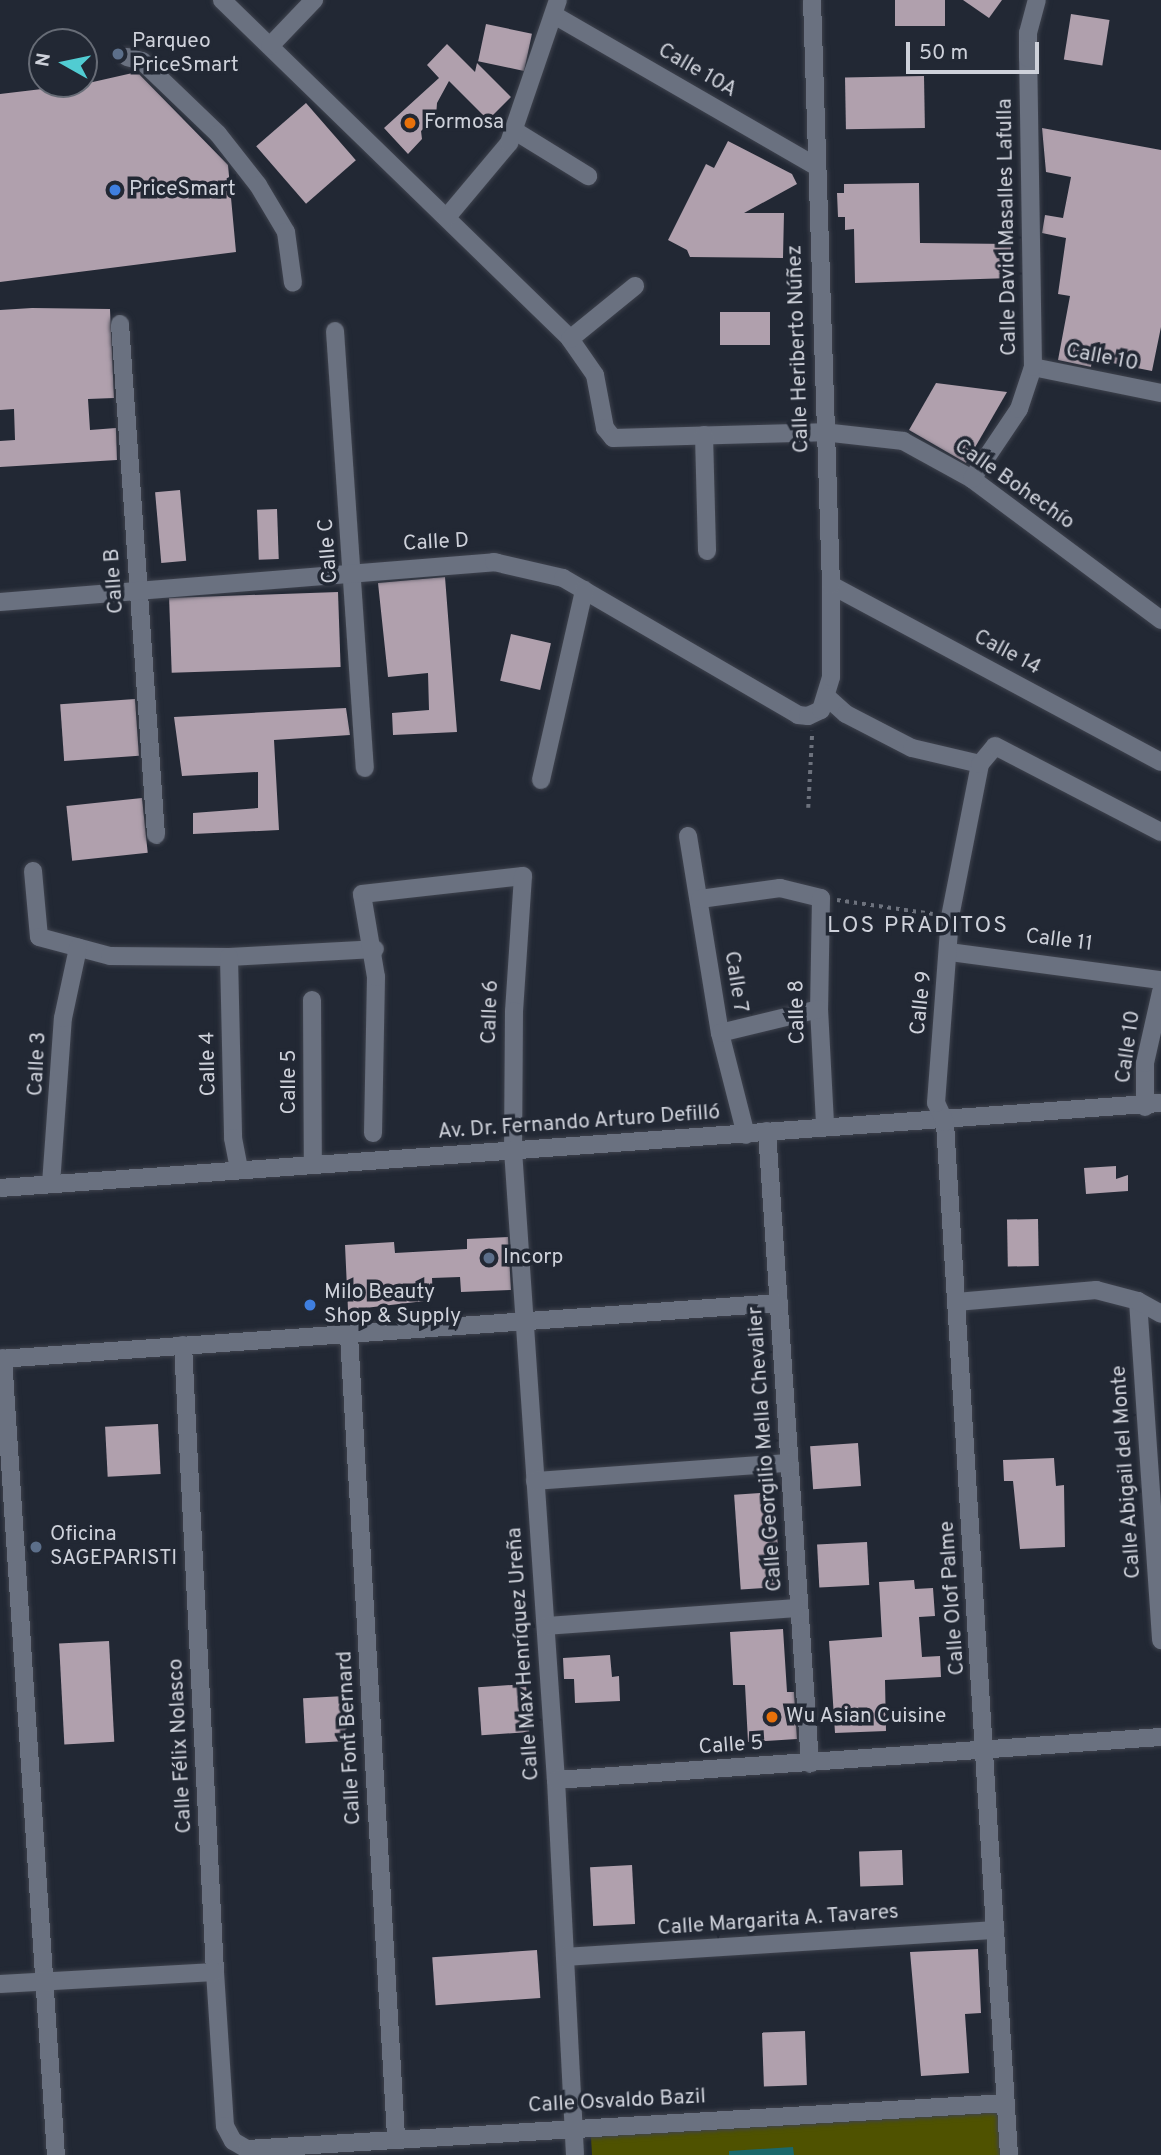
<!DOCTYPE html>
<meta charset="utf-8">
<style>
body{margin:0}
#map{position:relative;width:1161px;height:2155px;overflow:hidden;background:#222834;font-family:Overpass,sans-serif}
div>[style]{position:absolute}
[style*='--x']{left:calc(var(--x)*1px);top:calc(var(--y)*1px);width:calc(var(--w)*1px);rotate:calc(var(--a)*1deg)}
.green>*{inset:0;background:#4f5200}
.water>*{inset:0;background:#1b696b}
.building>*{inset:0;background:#b0a0ad;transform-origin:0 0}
.path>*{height:3.5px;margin-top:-1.75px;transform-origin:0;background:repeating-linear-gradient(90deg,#6d727d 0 3.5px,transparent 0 8.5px)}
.roads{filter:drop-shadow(0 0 2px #3e424d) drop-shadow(0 0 2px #3e424d)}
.minor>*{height:18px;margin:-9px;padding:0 9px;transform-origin:9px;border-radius:9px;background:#6a7180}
.dots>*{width:19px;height:19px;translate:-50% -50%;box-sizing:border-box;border:4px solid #222834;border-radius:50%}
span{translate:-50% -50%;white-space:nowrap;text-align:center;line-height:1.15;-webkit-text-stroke:7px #222834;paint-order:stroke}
.poi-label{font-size:21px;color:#ced1da}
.left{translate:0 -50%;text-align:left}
.street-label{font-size:21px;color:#ced1da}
.neighbourhood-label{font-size:23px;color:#ced1da;letter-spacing:2px}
.north{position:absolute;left:28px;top:28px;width:70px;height:70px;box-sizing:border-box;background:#222834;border:2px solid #676c76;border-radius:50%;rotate:279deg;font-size:19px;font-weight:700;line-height:28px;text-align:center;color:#ced1da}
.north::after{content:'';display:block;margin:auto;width:24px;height:32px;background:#51ccd2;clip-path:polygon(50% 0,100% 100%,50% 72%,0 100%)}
.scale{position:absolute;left:906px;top:42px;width:133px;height:32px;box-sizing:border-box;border:4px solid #ced1da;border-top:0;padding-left:9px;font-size:21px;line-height:24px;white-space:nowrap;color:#ced1da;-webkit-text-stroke:5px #222834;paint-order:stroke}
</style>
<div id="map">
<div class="green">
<i style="clip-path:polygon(999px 2110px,1001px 2155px,592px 2155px,591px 2137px)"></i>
</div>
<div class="water">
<i style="clip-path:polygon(793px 2147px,794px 2155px,729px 2155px,729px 2151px)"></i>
</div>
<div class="building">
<i style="left:895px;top:0;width:50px;height:26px"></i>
<i style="clip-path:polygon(963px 0,1002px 0,989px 18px)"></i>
<i style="left:1071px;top:14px;width:39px;height:46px;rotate:9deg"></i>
<i style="left:486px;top:24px;width:47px;height:38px;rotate:12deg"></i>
<i style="clip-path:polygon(447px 44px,475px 72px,477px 63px,511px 97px,488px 120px,449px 81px,437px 103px,436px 117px,421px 131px,422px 139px,408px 154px,384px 128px,439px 78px,427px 65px)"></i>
<i style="clip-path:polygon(137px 72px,228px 165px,236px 252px,0 282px,0 94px,84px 84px)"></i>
<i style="left:924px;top:76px;width:52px;height:79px;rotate:89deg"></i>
<i style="left:306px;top:103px;width:76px;height:66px;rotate:49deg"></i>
<i style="clip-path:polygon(1042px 128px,1161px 150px,1161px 327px,1152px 371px,1092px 359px,1091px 367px,1058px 360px,1070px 296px,1058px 294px,1066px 238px,1042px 233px,1045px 215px,1063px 218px,1071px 177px,1046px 172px)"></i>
<i style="clip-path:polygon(728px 141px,792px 174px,797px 184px,744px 213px,784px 213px,783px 258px,690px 257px,687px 250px,668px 240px,706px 164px,714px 168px)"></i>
<i style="clip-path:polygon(919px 183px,920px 243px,1011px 244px,1011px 278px,855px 283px,854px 229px,845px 230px,845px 217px,838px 217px,837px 193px,844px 193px,844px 184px)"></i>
<i style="clip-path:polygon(32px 308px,110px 309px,114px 398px,88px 399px,90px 430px,116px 428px,117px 460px,0 467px,0 441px,15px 440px,14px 409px,0 410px,0 310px)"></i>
<i style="left:770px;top:312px;width:33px;height:50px;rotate:90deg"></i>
<i style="clip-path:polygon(936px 383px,1007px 392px,966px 463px,909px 430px)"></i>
<i style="left:180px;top:490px;width:71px;height:25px;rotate:85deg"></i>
<i style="left:277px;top:509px;width:50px;height:20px;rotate:88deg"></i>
<i style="clip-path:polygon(445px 577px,457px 732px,393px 735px,392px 713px,429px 710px,428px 673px,388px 677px,378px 583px)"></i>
<i style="left:338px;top:592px;width:75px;height:169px;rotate:88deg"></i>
<i style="left:511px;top:634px;width:41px;height:48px;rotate:13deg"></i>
<i style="left:135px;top:699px;width:57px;height:75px;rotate:86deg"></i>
<i style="clip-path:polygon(346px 708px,350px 735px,274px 740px,279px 830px,193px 834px,193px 813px,258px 808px,258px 772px,182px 776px,174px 717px)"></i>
<i style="left:142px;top:798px;width:55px;height:76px;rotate:84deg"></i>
<i style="clip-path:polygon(1116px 1166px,1116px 1179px,1128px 1175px,1128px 1191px,1086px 1194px,1084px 1168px)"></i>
<i style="left:1038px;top:1219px;width:47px;height:31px;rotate:89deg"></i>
<i style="clip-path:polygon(508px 1237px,511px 1290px,461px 1292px,460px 1277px,432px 1278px,433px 1300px,348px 1310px,345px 1245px,394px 1242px,395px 1253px,467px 1249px,467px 1239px)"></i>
<i style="left:158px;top:1424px;width:50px;height:53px;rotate:87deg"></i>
<i style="left:858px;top:1443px;width:43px;height:48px;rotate:86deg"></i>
<i style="clip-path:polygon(1054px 1458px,1056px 1486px,1064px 1485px,1065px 1547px,1020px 1549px,1013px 1481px,1004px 1481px,1003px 1460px)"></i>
<i style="left:774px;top:1492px;width:95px;height:40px;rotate:86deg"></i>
<i style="left:867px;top:1542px;width:43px;height:50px;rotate:87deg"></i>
<i style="clip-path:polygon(914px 1580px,915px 1589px,933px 1588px,935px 1616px,919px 1617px,922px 1657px,940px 1656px,941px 1677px,885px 1680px,886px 1731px,835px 1733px,829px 1641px,882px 1637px,879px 1582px)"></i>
<i style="clip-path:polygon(783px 1629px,787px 1692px,794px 1692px,797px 1739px,748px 1742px,745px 1685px,733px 1685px,730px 1632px)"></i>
<i style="left:109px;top:1641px;width:101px;height:50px;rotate:87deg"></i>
<i style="clip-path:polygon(610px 1655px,612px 1677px,619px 1676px,620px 1701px,575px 1703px,574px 1679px,564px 1679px,563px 1658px)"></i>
<i style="left:526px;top:1684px;width:48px;height:48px;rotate:86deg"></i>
<i style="left:345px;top:1696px;width:45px;height:42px;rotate:87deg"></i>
<i style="left:902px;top:1850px;width:35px;height:43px;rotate:88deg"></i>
<i style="left:632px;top:1865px;width:59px;height:42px;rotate:87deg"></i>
<i style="clip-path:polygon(978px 1949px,981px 2013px,965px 2014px,969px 2073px,921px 2076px,910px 1952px)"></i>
<i style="left:537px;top:1950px;width:48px;height:105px;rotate:86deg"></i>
<i style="left:805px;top:2031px;width:54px;height:43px;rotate:88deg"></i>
</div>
<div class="path">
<i style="--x:808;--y:808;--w:77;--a:-87"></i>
<i style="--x:837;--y:900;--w:97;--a:8.3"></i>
</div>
<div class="roads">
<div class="minor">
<i style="--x:222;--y:0;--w:486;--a:44.2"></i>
<i style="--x:570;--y:339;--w:44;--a:55.2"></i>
<i style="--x:595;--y:375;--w:54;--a:79.3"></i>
<i style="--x:605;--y:428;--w:13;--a:51"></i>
<i style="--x:613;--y:438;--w:210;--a:-1.6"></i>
<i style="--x:823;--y:432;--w:81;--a:6.4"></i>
<i style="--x:903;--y:441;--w:79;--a:28.8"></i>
<i style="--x:972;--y:479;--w:236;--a:36.7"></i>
<i style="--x:554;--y:15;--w:302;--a:30"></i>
<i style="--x:270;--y:46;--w:64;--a:-46.3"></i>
<i style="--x:127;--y:57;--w:16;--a:15"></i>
<i style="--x:142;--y:61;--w:105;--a:43.8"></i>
<i style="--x:218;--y:134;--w:65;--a:51.9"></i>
<i style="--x:258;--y:185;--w:55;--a:59.2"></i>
<i style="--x:286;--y:232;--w:51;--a:82.2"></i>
<i style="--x:515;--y:131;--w:86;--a:31.7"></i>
<i style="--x:447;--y:217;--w:97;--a:-50"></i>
<i style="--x:509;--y:143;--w:151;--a:-71.1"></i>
<i style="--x:120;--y:324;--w:512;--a:85.97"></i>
<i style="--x:335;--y:331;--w:438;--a:86.1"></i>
<i style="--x:570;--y:339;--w:84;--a:-39.2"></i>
<i style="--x:1033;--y:367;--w:131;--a:11.5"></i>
<i style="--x:704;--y:435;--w:116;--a:88.5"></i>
<i style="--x:972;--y:479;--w:84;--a:-56.1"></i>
<i style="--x:1019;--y:409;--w:44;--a:-71.6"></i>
<i style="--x:1033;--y:367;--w:309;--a:-90.9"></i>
<i style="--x:1028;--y:58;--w:25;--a:-90"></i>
<i style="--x:1028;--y:33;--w:34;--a:-75"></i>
<i style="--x:831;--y:585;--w:374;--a:28.2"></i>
<i style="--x:0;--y:602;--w:496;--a:-4.6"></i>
<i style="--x:494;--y:562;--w:71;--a:13.1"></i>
<i style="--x:563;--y:578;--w:272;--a:30.2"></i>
<i style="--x:798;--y:715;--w:10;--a:6"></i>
<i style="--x:808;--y:716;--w:14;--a:-25"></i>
<i style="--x:821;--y:710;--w:34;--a:-73"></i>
<i style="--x:831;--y:677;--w:92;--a:-90"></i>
<i style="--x:831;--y:585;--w:585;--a:-91.86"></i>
<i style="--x:827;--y:697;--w:25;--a:42"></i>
<i style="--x:846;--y:714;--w:74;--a:27.3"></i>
<i style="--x:912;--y:748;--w:70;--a:13.2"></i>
<i style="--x:541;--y:780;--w:195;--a:-77.2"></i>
<i style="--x:688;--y:836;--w:200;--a:80.8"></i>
<i style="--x:720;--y:1033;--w:105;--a:75.7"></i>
<i style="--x:33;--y:871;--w:66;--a:84.8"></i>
<i style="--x:39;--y:937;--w:73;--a:15"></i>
<i style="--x:110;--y:956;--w:119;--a:0.5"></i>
<i style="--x:229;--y:957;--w:146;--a:-3.1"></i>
<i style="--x:700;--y:899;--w:81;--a:-7.8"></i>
<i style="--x:780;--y:888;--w:42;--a:13.7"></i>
<i style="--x:821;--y:898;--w:111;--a:91"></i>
<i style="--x:819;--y:1009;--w:116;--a:87"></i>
<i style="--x:950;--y:952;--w:213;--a:7.6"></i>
<i style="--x:229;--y:957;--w:181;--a:88.7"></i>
<i style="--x:233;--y:1138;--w:32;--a:79"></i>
<i style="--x:312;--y:1000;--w:164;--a:89.7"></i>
<i style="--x:720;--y:1033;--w:102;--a:-13.6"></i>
<i style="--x:1145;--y:1107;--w:44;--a:-90"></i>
<i style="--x:1145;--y:1063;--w:73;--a:-77.3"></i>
<i style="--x:767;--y:1131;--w:634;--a:86.11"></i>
<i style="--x:373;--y:1133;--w:156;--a:-88.9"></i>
<i style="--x:376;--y:977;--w:84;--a:-99.6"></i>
<i style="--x:362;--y:894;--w:162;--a:-6.4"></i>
<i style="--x:523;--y:876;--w:135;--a:93.8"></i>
<i style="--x:514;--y:1011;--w:139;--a:90.4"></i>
<i style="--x:513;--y:1150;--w:631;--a:86.1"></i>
<i style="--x:556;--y:1780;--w:375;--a:87.1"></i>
<i style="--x:51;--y:1184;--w:166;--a:-85.9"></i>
<i style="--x:63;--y:1018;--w:72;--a:-77.9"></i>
<i style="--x:0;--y:1188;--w:1164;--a:-4.19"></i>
<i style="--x:1138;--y:1301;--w:340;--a:86.1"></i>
<i style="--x:956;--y:1302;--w:141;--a:-4.9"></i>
<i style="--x:1096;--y:1290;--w:43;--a:14.7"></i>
<i style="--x:1138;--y:1301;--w:26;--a:29"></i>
<i style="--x:349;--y:1336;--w:802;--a:86.64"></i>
<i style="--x:183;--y:1345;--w:628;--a:87.08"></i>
<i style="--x:215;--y:1972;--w:154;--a:86.3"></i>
<i style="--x:225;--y:2126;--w:17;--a:62"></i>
<i style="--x:233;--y:2141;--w:16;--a:30"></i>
<i style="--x:247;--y:2149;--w:760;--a:-3.47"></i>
<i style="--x:3;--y:1358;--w:799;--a:86.2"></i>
<i style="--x:0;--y:1359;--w:781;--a:-4.11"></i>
<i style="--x:535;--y:1481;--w:255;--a:-4.1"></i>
<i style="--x:546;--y:1626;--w:253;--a:-4.1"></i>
<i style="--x:556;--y:1780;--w:607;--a:-4.07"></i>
<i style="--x:565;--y:1957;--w:431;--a:-3.6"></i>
<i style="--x:0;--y:1984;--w:215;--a:-3.2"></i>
<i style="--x:1009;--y:2155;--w:1035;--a:-93.55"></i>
<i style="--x:945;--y:1122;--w:21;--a:-115"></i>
<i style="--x:936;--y:1103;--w:187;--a:-85.7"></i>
<i style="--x:950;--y:917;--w:156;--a:-78.9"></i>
<i style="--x:980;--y:764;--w:23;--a:-50"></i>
<i style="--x:995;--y:746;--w:187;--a:27.4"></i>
</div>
</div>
<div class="dots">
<i style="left:118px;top:54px;background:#5c6f8a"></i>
<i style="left:410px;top:123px;background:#e8710a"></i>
<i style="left:115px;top:190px;background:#3f7fe0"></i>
<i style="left:489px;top:1258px;background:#5c6f8a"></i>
<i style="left:310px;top:1305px;background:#3f7fe0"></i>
<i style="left:36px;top:1547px;background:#5c6f8a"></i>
<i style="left:772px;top:1717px;background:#e8710a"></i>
</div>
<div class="poi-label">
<span class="left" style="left:132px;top:54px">Parqueo<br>PriceSmart</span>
<span class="left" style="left:424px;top:123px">Formosa</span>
<span class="left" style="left:129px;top:190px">PriceSmart</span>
<span class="left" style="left:503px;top:1258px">Incorp</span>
<span class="left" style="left:324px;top:1305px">Milo Beauty<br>Shop &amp; Supply</span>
<span class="left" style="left:50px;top:1547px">Oficina<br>SAGEPARISTI</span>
<span class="left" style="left:786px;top:1717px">Wu Asian Cuisine</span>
</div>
<div class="street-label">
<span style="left:697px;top:71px;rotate:30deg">Calle 10A</span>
<span style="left:1008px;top:227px;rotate:-91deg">Calle David Masalles Lafulla</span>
<span style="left:799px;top:349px;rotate:-92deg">Calle Heriberto Núñez</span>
<span style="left:1102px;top:358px;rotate:11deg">Calle 10</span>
<span style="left:1014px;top:485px;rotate:35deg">Calle Bohechío</span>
<span style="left:436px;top:543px;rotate:-3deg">Calle D</span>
<span style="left:329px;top:551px;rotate:-94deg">Calle C</span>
<span style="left:115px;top:581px;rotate:-94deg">Calle B</span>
<span style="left:1007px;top:653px;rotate:28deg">Calle 14</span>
<span style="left:1059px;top:941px;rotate:7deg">Calle 11</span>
<span style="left:735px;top:982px;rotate:81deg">Calle 7</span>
<span style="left:922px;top:1003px;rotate:-84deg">Calle 9</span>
<span style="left:491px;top:1012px;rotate:-88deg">Calle 6</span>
<span style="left:798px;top:1012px;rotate:-91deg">Calle 8</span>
<span style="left:1129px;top:1047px;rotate:-82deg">Calle 10</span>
<span style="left:38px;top:1064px;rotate:-87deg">Calle 3</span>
<span style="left:209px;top:1064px;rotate:-91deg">Calle 4</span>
<span style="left:290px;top:1082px;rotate:-90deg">Calle 5</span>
<span style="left:579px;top:1123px;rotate:-4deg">Av. Dr. Fernando Arturo Defilló</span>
<span style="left:766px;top:1449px;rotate:-94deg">Calle Georgilio Mella Chevalier</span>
<span style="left:1127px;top:1472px;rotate:-94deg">Calle Abigail del Monte</span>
<span style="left:953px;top:1598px;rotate:-94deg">Calle Olof Palme</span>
<span style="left:524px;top:1654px;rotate:-94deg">Calle Max Henríquez Ureña</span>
<span style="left:350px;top:1738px;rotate:-93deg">Calle Font Bernard</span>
<span style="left:181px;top:1746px;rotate:-93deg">Calle Félix Nolasco</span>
<span style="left:731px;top:1746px;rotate:-4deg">Calle 5</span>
<span style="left:778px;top:1921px;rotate:-4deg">Calle Margarita A. Tavares</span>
<span style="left:617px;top:2102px;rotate:-3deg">Calle Osvaldo Bazil</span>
</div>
<div class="neighbourhood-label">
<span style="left:918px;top:927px">LOS PRADITOS</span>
</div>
<div class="north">N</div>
<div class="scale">50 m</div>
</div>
